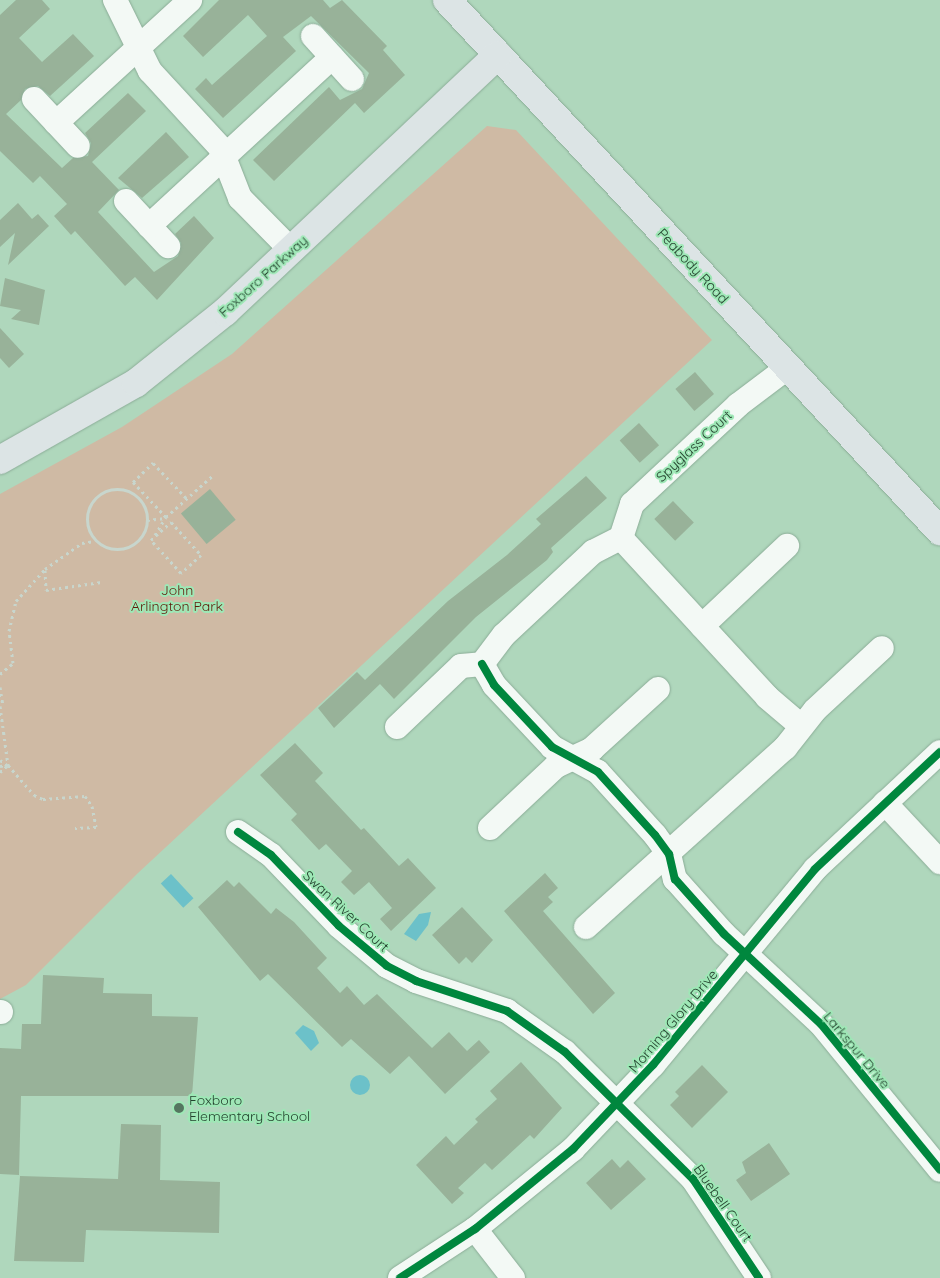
<!DOCTYPE html>
<style>
body{margin:0}
#map{position:relative;width:940px;height:1278px;overflow:hidden;background:#afd7bc;font-family:Quicksand,sans-serif}
div>[style]{position:absolute}
[style*='--x']{left:calc(var(--x)*1px);top:calc(var(--y)*1px);width:calc(var(--w)*1px);rotate:calc(var(--a)*1deg)}
.green>*{inset:0;background:#cfbaa4}
.water>*{inset:0;background:#6cc1c9;transform-origin:0 0}
.round{border-radius:50%}
.building>*{inset:0;background:#98b299;transform-origin:0 0}
.path>*{height:3px;margin-top:-1.5px;transform-origin:0;background:repeating-linear-gradient(90deg,#c8d6cd 0 2.5px,transparent 0 6.5px)}
.path>.ring{margin:-1.5px;padding:0;box-sizing:content-box;background:none;border:3px solid #c8d6cd;border-radius:50%}
.roads{filter:drop-shadow(0 0 1px #8bac97) drop-shadow(0 0 1px #8bac97)}
.minor>*{height:24px;margin:-12px;padding:0 12px;transform-origin:12px;border-radius:12px;background:#f3f9f5}
.major>*{height:28px;margin:-14px;padding:0 14px;transform-origin:14px;border-radius:14px;background:#dce4e5}
.cycleway>*{height:8px;margin:-4px;padding:0 4px;transform-origin:4px;border-radius:4px;background:#00873e}
.dots>*{width:14px;height:14px;translate:-50% -50%;box-sizing:border-box;border:2px solid #9ee8b6;border-radius:50%}
span{translate:-50% -50%;white-space:nowrap;text-align:center;line-height:1.15;-webkit-text-stroke:4px #9ee8b6;paint-order:stroke}
.street-label{font-size:14px;color:#24422e}
.park-label{font-size:14px;color:#601b0a}
.poi-label{font-size:14px;color:#24422e}
.left{translate:0 -50%;text-align:left}
</style>
<div id="map">
<div class="green">
<i style="clip-path:polygon(487px 126px,516px 130px,712px 340px,138px 873px,26px 985px,0 999px,0 494px,122px 427px,232px 354px)"></i>
</div>
<div class="water">
<i style="left:171px;top:874px;width:33px;height:14px;rotate:47deg"></i>
<i style="clip-path:polygon(431px 912px,428px 925px,416px 941px,404px 934px,419px 914px)"></i>
<i style="clip-path:polygon(303px 1025px,314px 1031px,319px 1043px,311px 1051px,295px 1033px)"></i>
<i class="round" style="left:350px;top:1075px;width:20px;height:20px"></i>
</div>
<div class="building">
<i style="clip-path:polygon(16px 0,42px 0,50px 9px,19px 38px,42px 62px,73px 34px,94px 56px,50px 96px,38px 86px,25px 89px,21px 100px,6px 114px,62px 168px,73px 158px,88px 156px,91px 143px,85px 133px,128px 93px,146px 111px,92px 162px,119px 190px,98px 212px,154px 272px,178px 256px,181px 243px,175px 234px,194px 216px,214px 238px,157px 300px,135px 277px,125px 286px,75px 231px,71px 235px,54px 216px,67px 204px,40px 176px,33px 183px,0 151px,0 15px)"></i>
<i style="clip-path:polygon(219px 0,323px 0,330px 8px,342px 0,387px 46px,383px 50px,405px 75px,364px 113px,355px 103px,274px 181px,253px 160px,329px 87px,340px 100px,362px 89px,369px 73px,311px 16px,283px 37px,296px 51px,223px 118px,195px 89px,206px 78px,212px 85px,267px 36px,248px 15px,203px 57px,183px 36px)"></i>
<i style="clip-path:polygon(166px 132px,189px 157px,142px 198px,118px 178px)"></i>
<i style="clip-path:polygon(18px 203px,32px 219px,38px 214px,49px 226px,8px 265px,15px 233px,0 247px,0 220px)"></i>
<i style="clip-path:polygon(5px 278px,45px 290px,39px 325px,11px 319px,21px 310px,0 306px)"></i>
<i style="clip-path:polygon(0 328px,24px 354px,9px 368px,0 358px)"></i>
<i style="left:695px;top:372px;width:29px;height:26px;rotate:49deg"></i>
<i style="left:639px;top:423px;width:30px;height:26px;rotate:48deg"></i>
<i style="clip-path:polygon(586px 476px,607px 498px,551px 548px,553px 552px,547px 560px,476px 617px,394px 699px,380px 684px,334px 728px,318px 708px,357px 672px,365px 680px,448px 601px,507px 555px,541px 524px,536px 519px)"></i>
<i style="left:210px;top:489px;width:40px;height:38px;rotate:50deg"></i>
<i style="left:673px;top:501px;width:30px;height:26px;rotate:46deg"></i>
<i style="clip-path:polygon(295px 743px,323px 773px,315px 781px,361px 830px,364px 828px,399px 866px,408px 858px,436px 888px,391px 931px,380px 919px,392px 908px,369px 882px,354px 895px,341px 882px,352px 871px,326px 844px,319px 850px,291px 820px,297px 814px,260px 775px)"></i>
<i style="clip-path:polygon(545px 873px,558px 888px,548px 897px,553px 902px,543px 911px,615px 993px,593px 1014px,504px 911px)"></i>
<i style="clip-path:polygon(227px 880px,234px 887px,239px 882px,271px 914px,276px 908px,294px 922px,327px 958px,317px 968px,340px 993px,347px 986px,364px 1005px,377px 994px,432px 1048px,449px 1032px,467px 1051px,479px 1040px,490px 1052px,445px 1094px,409px 1056px,390px 1074px,351px 1039px,342px 1047px,268px 974px,260px 981px,198px 907px)"></i>
<i style="clip-path:polygon(462px 907px,493px 940px,472px 963px,466px 957px,459px 964px,432px 935px)"></i>
<i style="clip-path:polygon(43px 975px,104px 978px,103px 993px,152px 994px,152px 1016px,198px 1017px,192px 1096px,21px 1096px,19px 1175px,0 1174px,0 1048px,21px 1049px,22px 1024px,41px 1024px)"></i>
<i style="clip-path:polygon(521px 1062px,562px 1108px,534px 1139px,530px 1135px,492px 1170px,485px 1163px,458px 1188px,464px 1193px,452px 1204px,416px 1165px,446px 1136px,454px 1145px,478px 1122px,475px 1119px,497px 1099px,490px 1091px)"></i>
<i style="clip-path:polygon(702px 1065px,728px 1092px,692px 1128px,670px 1105px,679px 1096px,675px 1092px)"></i>
<i style="clip-path:polygon(121px 1124px,161px 1125px,160px 1180px,220px 1182px,219px 1233px,86px 1230px,84px 1262px,14px 1261px,20px 1176px,118px 1179px)"></i>
<i style="clip-path:polygon(769px 1143px,790px 1174px,751px 1201px,736px 1180px,746px 1173px,742px 1162px)"></i>
<i style="clip-path:polygon(612px 1159px,620px 1168px,628px 1160px,646px 1179px,611px 1210px,586px 1183px)"></i>
</div>
<div class="path">
<i class="ring" style="left:87px;top:489px;width:57px;height:57px"></i>
<i style="--x:166;--y:517;--w:48;--a:-133.3"></i>
<i style="--x:133;--y:482;--w:28;--a:-44"></i>
<i style="--x:153;--y:463;--w:50;--a:46.6"></i>
<i style="--x:147;--y:520;--w:19;--a:-6"></i>
<i style="--x:171;--y:522;--w:45;--a:47.7"></i>
<i style="--x:201;--y:555;--w:27;--a:138"></i>
<i style="--x:181;--y:573;--w:45;--a:-132.3"></i>
<i style="--x:151;--y:540;--w:27;--a:-42"></i>
<i style="--x:155;--y:535;--w:21;--a:-59"></i>
<i style="--x:166;--y:517;--w:62;--a:-41.7"></i>
<i style="--x:45;--y:570;--w:20;--a:87"></i>
<i style="--x:46;--y:590;--w:56;--a:-8.3"></i>
<i style="--x:0;--y:674;--w:17;--a:-40"></i>
<i style="--x:13;--y:663;--w:32;--a:-97"></i>
<i style="--x:9;--y:631;--w:31;--a:-77"></i>
<i style="--x:16;--y:601;--w:43;--a:-47.8"></i>
<i style="--x:45;--y:569;--w:45;--a:-35.1"></i>
<i style="--x:82;--y:543;--w:13;--a:-9"></i>
<i style="--x:0;--y:687;--w:18;--a:81"></i>
<i style="--x:0;--y:706;--w:60;--a:82.3"></i>
<i style="--x:8;--y:765;--w:40;--a:49"></i>
<i style="--x:34;--y:795;--w:10;--a:24"></i>
<i style="--x:43;--y:799;--w:42;--a:-4.1"></i>
<i style="--x:85;--y:796;--w:12;--a:55"></i>
<i style="--x:92;--y:806;--w:21;--a:79"></i>
<i style="--x:96;--y:827;--w:21;--a:177"></i>
<i style="--x:0;--y:760;--w:9;--a:36"></i>
<i style="--x:0;--y:766;--w:7;--a:-8"></i>
<i style="--x:0;--y:772;--w:11;--a:-41"></i>
</div>
<div class="roads">
<div class="minor">
<i style="--x:115;--y:0;--w:79;--a:63.8"></i>
<i style="--x:150;--y:71;--w:103;--a:47.4"></i>
<i style="--x:220;--y:147;--w:55;--a:68.6"></i>
<i style="--x:240;--y:198;--w:74;--a:45.5"></i>
<i style="--x:313;--y:36;--w:58;--a:47.8"></i>
<i style="--x:34;--y:99;--w:64;--a:46.9"></i>
<i style="--x:56;--y:123;--w:182;--a:-42.5"></i>
<i style="--x:126;--y:201;--w:62;--a:47"></i>
<i style="--x:149;--y:226;--w:249;--a:-42.7"></i>
<i style="--x:621;--y:538;--w:216;--a:47.4"></i>
<i style="--x:767;--y:697;--w:43;--a:40.3"></i>
<i style="--x:621;--y:538;--w:36;--a:-72"></i>
<i style="--x:632;--y:504;--w:145;--a:-43"></i>
<i style="--x:738;--y:405;--w:61;--a:-37.1"></i>
<i style="--x:702;--y:626;--w:117;--a:-43.3"></i>
<i style="--x:482;--y:664;--w:24;--a:60"></i>
<i style="--x:494;--y:685;--w:85;--a:46.9"></i>
<i style="--x:552;--y:747;--w:52;--a:28.5"></i>
<i style="--x:598;--y:772;--w:85;--a:47.9"></i>
<i style="--x:655;--y:835;--w:24;--a:54"></i>
<i style="--x:669;--y:854;--w:26;--a:77"></i>
<i style="--x:675;--y:879;--w:74;--a:48.3"></i>
<i style="--x:724;--y:934;--w:132;--a:42.9"></i>
<i style="--x:821;--y:1024;--w:188;--a:50.8"></i>
<i style="--x:397;--y:727;--w:88;--a:-43.6"></i>
<i style="--x:461;--y:666;--w:21;--a:-5"></i>
<i style="--x:482;--y:664;--w:36;--a:-53"></i>
<i style="--x:504;--y:635;--w:122;--a:-43"></i>
<i style="--x:593;--y:552;--w:31;--a:-27"></i>
<i style="--x:885;--y:803;--w:81;--a:47"></i>
<i style="--x:490;--y:828;--w:91;--a:-43.2"></i>
<i style="--x:556;--y:766;--w:40;--a:-25"></i>
<i style="--x:592;--y:749;--w:89;--a:-42.3"></i>
<i style="--x:238;--y:832;--w:40;--a:34.9"></i>
<i style="--x:271;--y:855;--w:98;--a:46.2"></i>
<i style="--x:339;--y:926;--w:62;--a:39.8"></i>
<i style="--x:387;--y:966;--w:33;--a:27"></i>
<i style="--x:416;--y:981;--w:96;--a:18.2"></i>
<i style="--x:507;--y:1011;--w:71;--a:35.3"></i>
<i style="--x:565;--y:1052;--w:180;--a:44.8"></i>
<i style="--x:693;--y:1179;--w:119;--a:56.3"></i>
<i style="--x:586;--y:927;--w:268;--a:-42"></i>
<i style="--x:785;--y:748;--w:48;--a:-51.7"></i>
<i style="--x:815;--y:710;--w:91;--a:-42.8"></i>
<i style="--x:0;--y:1012;--w:1;--a:0"></i>
<i style="--x:475;--y:1229;--w:62;--a:52.2"></i>
<i style="--x:400;--y:1278;--w:90;--a:-33.2"></i>
<i style="--x:475;--y:1229;--w:127;--a:-39.2"></i>
<i style="--x:573;--y:1149;--w:116;--a:-46.4"></i>
<i style="--x:653;--y:1065;--w:254;--a:-50.4"></i>
<i style="--x:815;--y:869;--w:171;--a:-43.1"></i>
</div>
<div class="major">
<i style="--x:447;--y:0;--w:725;--a:47.13"></i>
<i style="--x:0;--y:460;--w:156;--a:-29.5"></i>
<i style="--x:136;--y:383;--w:114;--a:-38.6"></i>
<i style="--x:225;--y:312;--w:375;--a:-43.3"></i>
</div>
</div>
<div class="cycleway">
<i style="--x:482;--y:664;--w:24;--a:60"></i>
<i style="--x:494;--y:685;--w:85;--a:46.9"></i>
<i style="--x:552;--y:747;--w:52;--a:28.5"></i>
<i style="--x:598;--y:772;--w:85;--a:47.9"></i>
<i style="--x:655;--y:835;--w:24;--a:54"></i>
<i style="--x:669;--y:854;--w:26;--a:77"></i>
<i style="--x:675;--y:879;--w:74;--a:48.3"></i>
<i style="--x:724;--y:934;--w:132;--a:42.9"></i>
<i style="--x:821;--y:1024;--w:188;--a:50.8"></i>
<i style="--x:238;--y:832;--w:40;--a:34.9"></i>
<i style="--x:271;--y:855;--w:98;--a:46.2"></i>
<i style="--x:339;--y:926;--w:62;--a:39.8"></i>
<i style="--x:387;--y:966;--w:33;--a:27"></i>
<i style="--x:416;--y:981;--w:96;--a:18.2"></i>
<i style="--x:507;--y:1011;--w:71;--a:35.3"></i>
<i style="--x:565;--y:1052;--w:180;--a:44.8"></i>
<i style="--x:693;--y:1179;--w:119;--a:56.3"></i>
<i style="--x:400;--y:1278;--w:90;--a:-33.2"></i>
<i style="--x:475;--y:1229;--w:127;--a:-39.2"></i>
<i style="--x:573;--y:1149;--w:116;--a:-46.4"></i>
<i style="--x:653;--y:1065;--w:254;--a:-50.4"></i>
<i style="--x:815;--y:869;--w:171;--a:-43.1"></i>
</div>
<div class="dots">
<i style="left:179px;top:1108px;background:#557660"></i>
</div>
<div class="street-label">
<span style="left:693px;top:266px;rotate:47deg">Peabody Road</span>
<span style="left:263px;top:276px;rotate:-42deg">Foxboro Parkway</span>
<span style="left:694px;top:446px;rotate:-43deg">Spyglass Court</span>
<span style="left:346px;top:911px;rotate:43deg">Swan River Court</span>
<span style="left:673px;top:1021px;rotate:-50deg">Morning Glory Drive</span>
<span style="left:857px;top:1050px;rotate:50deg">Larkspur Drive</span>
<span style="left:723px;top:1203px;rotate:55deg">Bluebell Court</span>
</div>
<div class="park-label">
<span style="left:177px;top:598px">John<br>Arlington Park</span>
</div>
<div class="poi-label">
<span class="left" style="left:189px;top:1108px">Foxboro<br>Elementary School</span>
</div>
</div>
